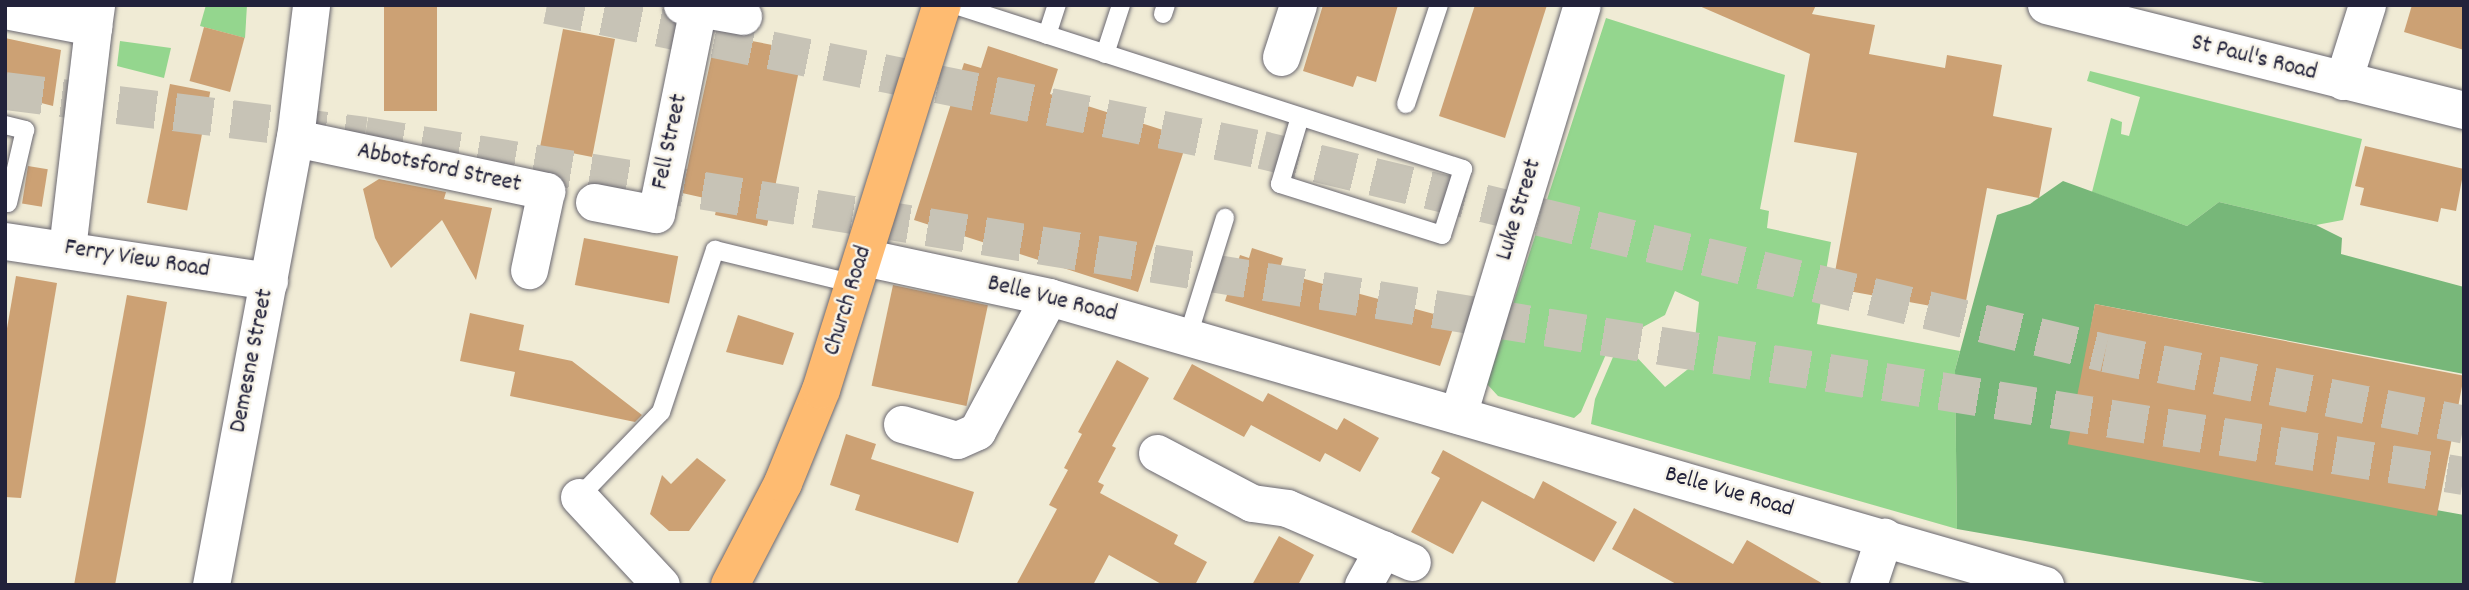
<!DOCTYPE html>
<style>
body{margin:0}
#map{position:relative;width:2469px;height:590px;overflow:hidden;background:#f0ebd5;font-family:Dekko,sans-serif}
div>[style]{position:absolute}
[style*='--x']{left:calc(var(--x)*1px);top:calc(var(--y)*1px);width:calc(var(--w)*1px);rotate:calc(var(--a)*1deg)}
.green>*{inset:0;background:#94d68e}
.forest>*{inset:0;background:#77b779}
.building>*{inset:0;background:#cca174;transform-origin:0 0}
.highway-tunnel>*{height:38px;margin-top:-19px;transform-origin:0;background:repeating-linear-gradient(90deg,#c7c3b6 0 38px,transparent 0 57px)}
.roads{filter:drop-shadow(0 0 2px #6a6871) drop-shadow(0 0 2px #6a6871)}
.lane>*{height:18px;margin:-9px;padding:0 9px;transform-origin:9px;border-radius:9px;background:#fff}
.street>*{height:37px;margin:-18.5px;padding:0 18.5px;transform-origin:18.5px;border-radius:18.5px;background:#fff}
.primary>*{height:38px;margin:-19px;padding:0 19px;transform-origin:19px;border-radius:19px;background:#febb71}
span{translate:-50% -50%;white-space:nowrap;text-align:center;line-height:1.15;-webkit-text-stroke:5px #f7f3e8;paint-order:stroke}
.street-label{font-size:24px;color:#22223b}
.frame{position:absolute;inset:0;border:7px solid #22223b;pointer-events:none}
</style>
<div id="map">
<div class="green">
<i style="clip-path:polygon(206px 5px,247px 5px,245px 38px,200px 26px)"></i>
<i style="clip-path:polygon(1606px 18px,1785px 75px,1760px 209px,1769px 211px,1767px 228px,1831px 242px,1817px 324px,1960px 351px,1955px 370px,1957px 529px,1591px 424px,1595px 399px,1613px 357px,1628px 348px,1665px 387px,1692px 366px,1699px 302px,1675px 291px,1665px 315px,1610px 345px,1581px 412px,1574px 418px,1498px 396px,1487px 384px)"></i>
<i style="clip-path:polygon(120px 41px,171px 48px,164px 78px,117px 66px)"></i>
<i style="clip-path:polygon(2090px 71px,2362px 139px,2343px 220px,2316px 225px,2219px 202px,2187px 226px,2092px 192px,2111px 118px,2122px 122px,2121px 134px,2129px 136px,2140px 97px,2087px 81px)"></i>
</div>
<div class="forest">
<i style="clip-path:polygon(2063px 181px,2187px 226px,2219px 202px,2316px 225px,2342px 238px,2341px 254px,2464px 287px,2464px 374px,2095px 304px,2071px 444px,2464px 515px,2464px 585px,2276px 585px,1957px 529px,1955px 370px,1997px 215px,2030px 204px)"></i>
</div>
<div class="building">
<i style="left:384px;top:5px;width:53px;height:106px"></i>
<i style="clip-path:polygon(1323px 5px,1398px 5px,1376px 82px,1357px 76px,1353px 87px,1303px 71px)"></i>
<i style="clip-path:polygon(1475px 5px,1547px 5px,1505px 138px,1439px 116px)"></i>
<i style="clip-path:polygon(1697px 5px,1816px 5px,1812px 14px,1875px 25px,1869px 54px,1945px 68px,1947px 55px,2002px 65px,1993px 116px,2052px 128px,2039px 198px,1987px 188px,1964px 312px,1832px 288px,1857px 153px,1794px 142px,1810px 54px)"></i>
<i style="clip-path:polygon(2412px 5px,2464px 5px,2464px 50px,2404px 32px)"></i>
<i style="left:204px;top:27px;width:42px;height:56px;rotate:15deg"></i>
<i style="left:563px;top:29px;width:53px;height:120px;rotate:11deg"></i>
<i style="clip-path:polygon(5px 38px,61px 50px,53px 106px,14px 96px,17px 83px,5px 81px)"></i>
<i style="clip-path:polygon(752px 41px,803px 51px,767px 226px,715px 215px,718px 201px,682px 193px,712px 54px,748px 61px)"></i>
<i style="clip-path:polygon(988px 46px,1058px 69px,1050px 94px,1188px 138px,1138px 292px,914px 220px,964px 63px,981px 68px)"></i>
<i style="left:170px;top:84px;width:41px;height:121px;rotate:11deg"></i>
<i style="clip-path:polygon(2365px 146px,2464px 169px,2456px 211px,2441px 208px,2438px 222px,2360px 205px,2364px 188px,2355px 186px)"></i>
<i style="left:28px;top:166px;width:20px;height:38px;rotate:9deg"></i>
<i style="clip-path:polygon(379px 179px,446px 192px,444px 199px,492px 208px,476px 280px,442px 220px,391px 268px,375px 238px,363px 189px)"></i>
<i style="left:584px;top:238px;width:96px;height:48px;rotate:11deg"></i>
<i style="clip-path:polygon(1252px 248px,1283px 258px,1279px 272px,1456px 320px,1440px 366px,1225px 301px,1240px 255px,1249px 258px)"></i>
<i style="clip-path:polygon(16px 276px,57px 283px,21px 498px,5px 497px,5px 340px)"></i>
<i style="left:893px;top:285px;width:97px;height:103px;rotate:12deg"></i>
<i style="clip-path:polygon(127px 295px,167px 302px,145px 426px,115px 585px,74px 585px)"></i>
<i style="left:2095px;top:304px;width:376px;height:143px;rotate:11deg"></i>
<i style="clip-path:polygon(470px 313px,524px 325px,519px 350px,572px 361px,642px 415px,635px 422px,510px 396px,515px 372px,460px 361px)"></i>
<i style="clip-path:polygon(738px 315px,794px 333px,783px 365px,726px 352px)"></i>
<i style="clip-path:polygon(1117px 360px,1149px 378px,1112px 446px,1116px 448px,1098px 482px,1104px 485px,1100px 493px,1178px 535px,1174px 544px,1207px 562px,1195px 585px,1163px 585px,1109px 555px,1093px 585px,1016px 585px,1057px 509px,1049px 505px,1068px 470px,1064px 468px,1082px 434px,1078px 432px)"></i>
<i style="clip-path:polygon(1192px 364px,1263px 402px,1257px 412px,1268px 393px,1337px 430px,1344px 418px,1379px 438px,1360px 472px,1325px 453px,1320px 462px,1251px 425px,1244px 437px,1173px 399px)"></i>
<i style="clip-path:polygon(846px 434px,876px 444px,871px 459px,974px 492px,958px 543px,855px 510px,860px 495px,830px 485px)"></i>
<i style="clip-path:polygon(1443px 450px,1534px 499px,1543px 481px,1617px 522px,1594px 562px,1482px 501px,1453px 554px,1411px 532px,1440px 478px,1431px 473px)"></i>
<i style="clip-path:polygon(697px 458px,726px 480px,689px 531px,669px 531px,650px 514px,662px 475px,671px 484px)"></i>
<i style="clip-path:polygon(1634px 508px,1733px 564px,1747px 540px,1825px 585px,1678px 585px,1612px 549px)"></i>
<i style="clip-path:polygon(1279px 536px,1314px 555px,1298px 585px,1252px 585px)"></i>
</div>
<div class="highway-tunnel">
<i style="--x:547;--y:5;--w:730;--a:11.46"></i>
<i style="--x:1262;--y:150;--w:867;--a:13.54"></i>
<i style="--x:2105;--y:353;--w:366;--a:11.3"></i>
<i style="--x:5;--y:91;--w:363;--a:7.1"></i>
<i style="--x:365;--y:136;--w:2126;--a:9.2"></i>
</div>
<div class="roads">
<div class="lane">
<i style="--x:955;--y:5;--w:534;--a:17.89"></i>
<i style="--x:1463;--y:169;--w:69;--a:107.7"></i>
<i style="--x:1442;--y:235;--w:170;--a:-162.5"></i>
<i style="--x:1280;--y:184;--w:70;--a:-73.4"></i>
<i style="--x:1163;--y:14;--w:9;--a:-72"></i>
<i style="--x:1047;--y:35;--w:32;--a:-72"></i>
<i style="--x:1105;--y:54;--w:52;--a:-71.9"></i>
<i style="--x:1406;--y:104;--w:104;--a:-71.6"></i>
<i style="--x:5;--y:125;--w:21;--a:14"></i>
<i style="--x:25;--y:130;--w:75;--a:103.1"></i>
<i style="--x:1188;--y:336;--w:124;--a:-72.6"></i>
<i style="--x:579;--y:497;--w:118;--a:-46"></i>
<i style="--x:661;--y:412;--w:171;--a:-71.6"></i>
<i style="--x:715;--y:250;--w:144;--a:13.7"></i>
</div>
<div class="street">
<i style="--x:682;--y:5;--w:62;--a:10.2"></i>
<i style="--x:2046;--y:5;--w:431;--a:14.1"></i>
<i style="--x:5;--y:10;--w:90;--a:10.9"></i>
<i style="--x:93;--y:27;--w:22;--a:-82"></i>
<i style="--x:1281;--y:57;--w:55;--a:-71.9"></i>
<i style="--x:2343;--y:81;--w:80;--a:-72.5"></i>
<i style="--x:295;--y:138;--w:257;--a:11.9"></i>
<i style="--x:546;--y:191;--w:81;--a:102.1"></i>
<i style="--x:594;--y:202;--w:63;--a:11"></i>
<i style="--x:656;--y:214;--w:210;--a:-78.5"></i>
<i style="--x:5;--y:241;--w:267;--a:8.6"></i>
<i style="--x:67;--y:249;--w:224;--a:-83.3"></i>
<i style="--x:863;--y:257;--w:190;--a:12.1"></i>
<i style="--x:1049;--y:297;--w:1037;--a:16.13"></i>
<i style="--x:1458;--y:415;--w:428;--a:-73.2"></i>
<i style="--x:902;--y:424;--w:57;--a:16.2"></i>
<i style="--x:957;--y:440;--w:22;--a:-24"></i>
<i style="--x:977;--y:431;--w:152;--a:-61.8"></i>
<i style="--x:1157;--y:453;--w:107;--a:27.8"></i>
<i style="--x:1252;--y:503;--w:35;--a:8"></i>
<i style="--x:1287;--y:508;--w:136;--a:23.4"></i>
<i style="--x:579;--y:497;--w:120;--a:47"></i>
<i style="--x:211;--y:585;--w:455;--a:-79.4"></i>
<i style="--x:295;--y:138;--w:134;--a:-83.1"></i>
<i style="--x:1363;--y:585;--w:41;--a:-60.9"></i>
<i style="--x:1868;--y:585;--w:51;--a:-71.6"></i>
</div>
<div class="primary">
<i style="--x:730;--y:585;--w:115;--a:-62.5"></i>
<i style="--x:783;--y:483;--w:100;--a:-67.8"></i>
<i style="--x:821;--y:390;--w:404;--a:-72.6"></i>
</div>
</div>
<div class="street-label">
<span style="left:2254px;top:59px;rotate:14deg">St Paul's Road</span>
<span style="left:671px;top:142px;rotate:-78deg">Fell Street</span>
<span style="left:439px;top:169px;rotate:12deg">Abbotsford Street</span>
<span style="left:1520px;top:210px;rotate:-73deg">Luke Street</span>
<span style="left:137px;top:260px;rotate:9deg">Ferry View Road</span>
<span style="left:1052px;top:300px;rotate:14deg">Belle Vue Road</span>
<span style="left:849px;top:301px;rotate:-73deg">Church Road</span>
<span style="left:253px;top:361px;rotate:-79deg">Demesne Street</span>
<span style="left:1729px;top:493px;rotate:16deg">Belle Vue Road</span>
</div>
<div class="frame"></div>
</div>
